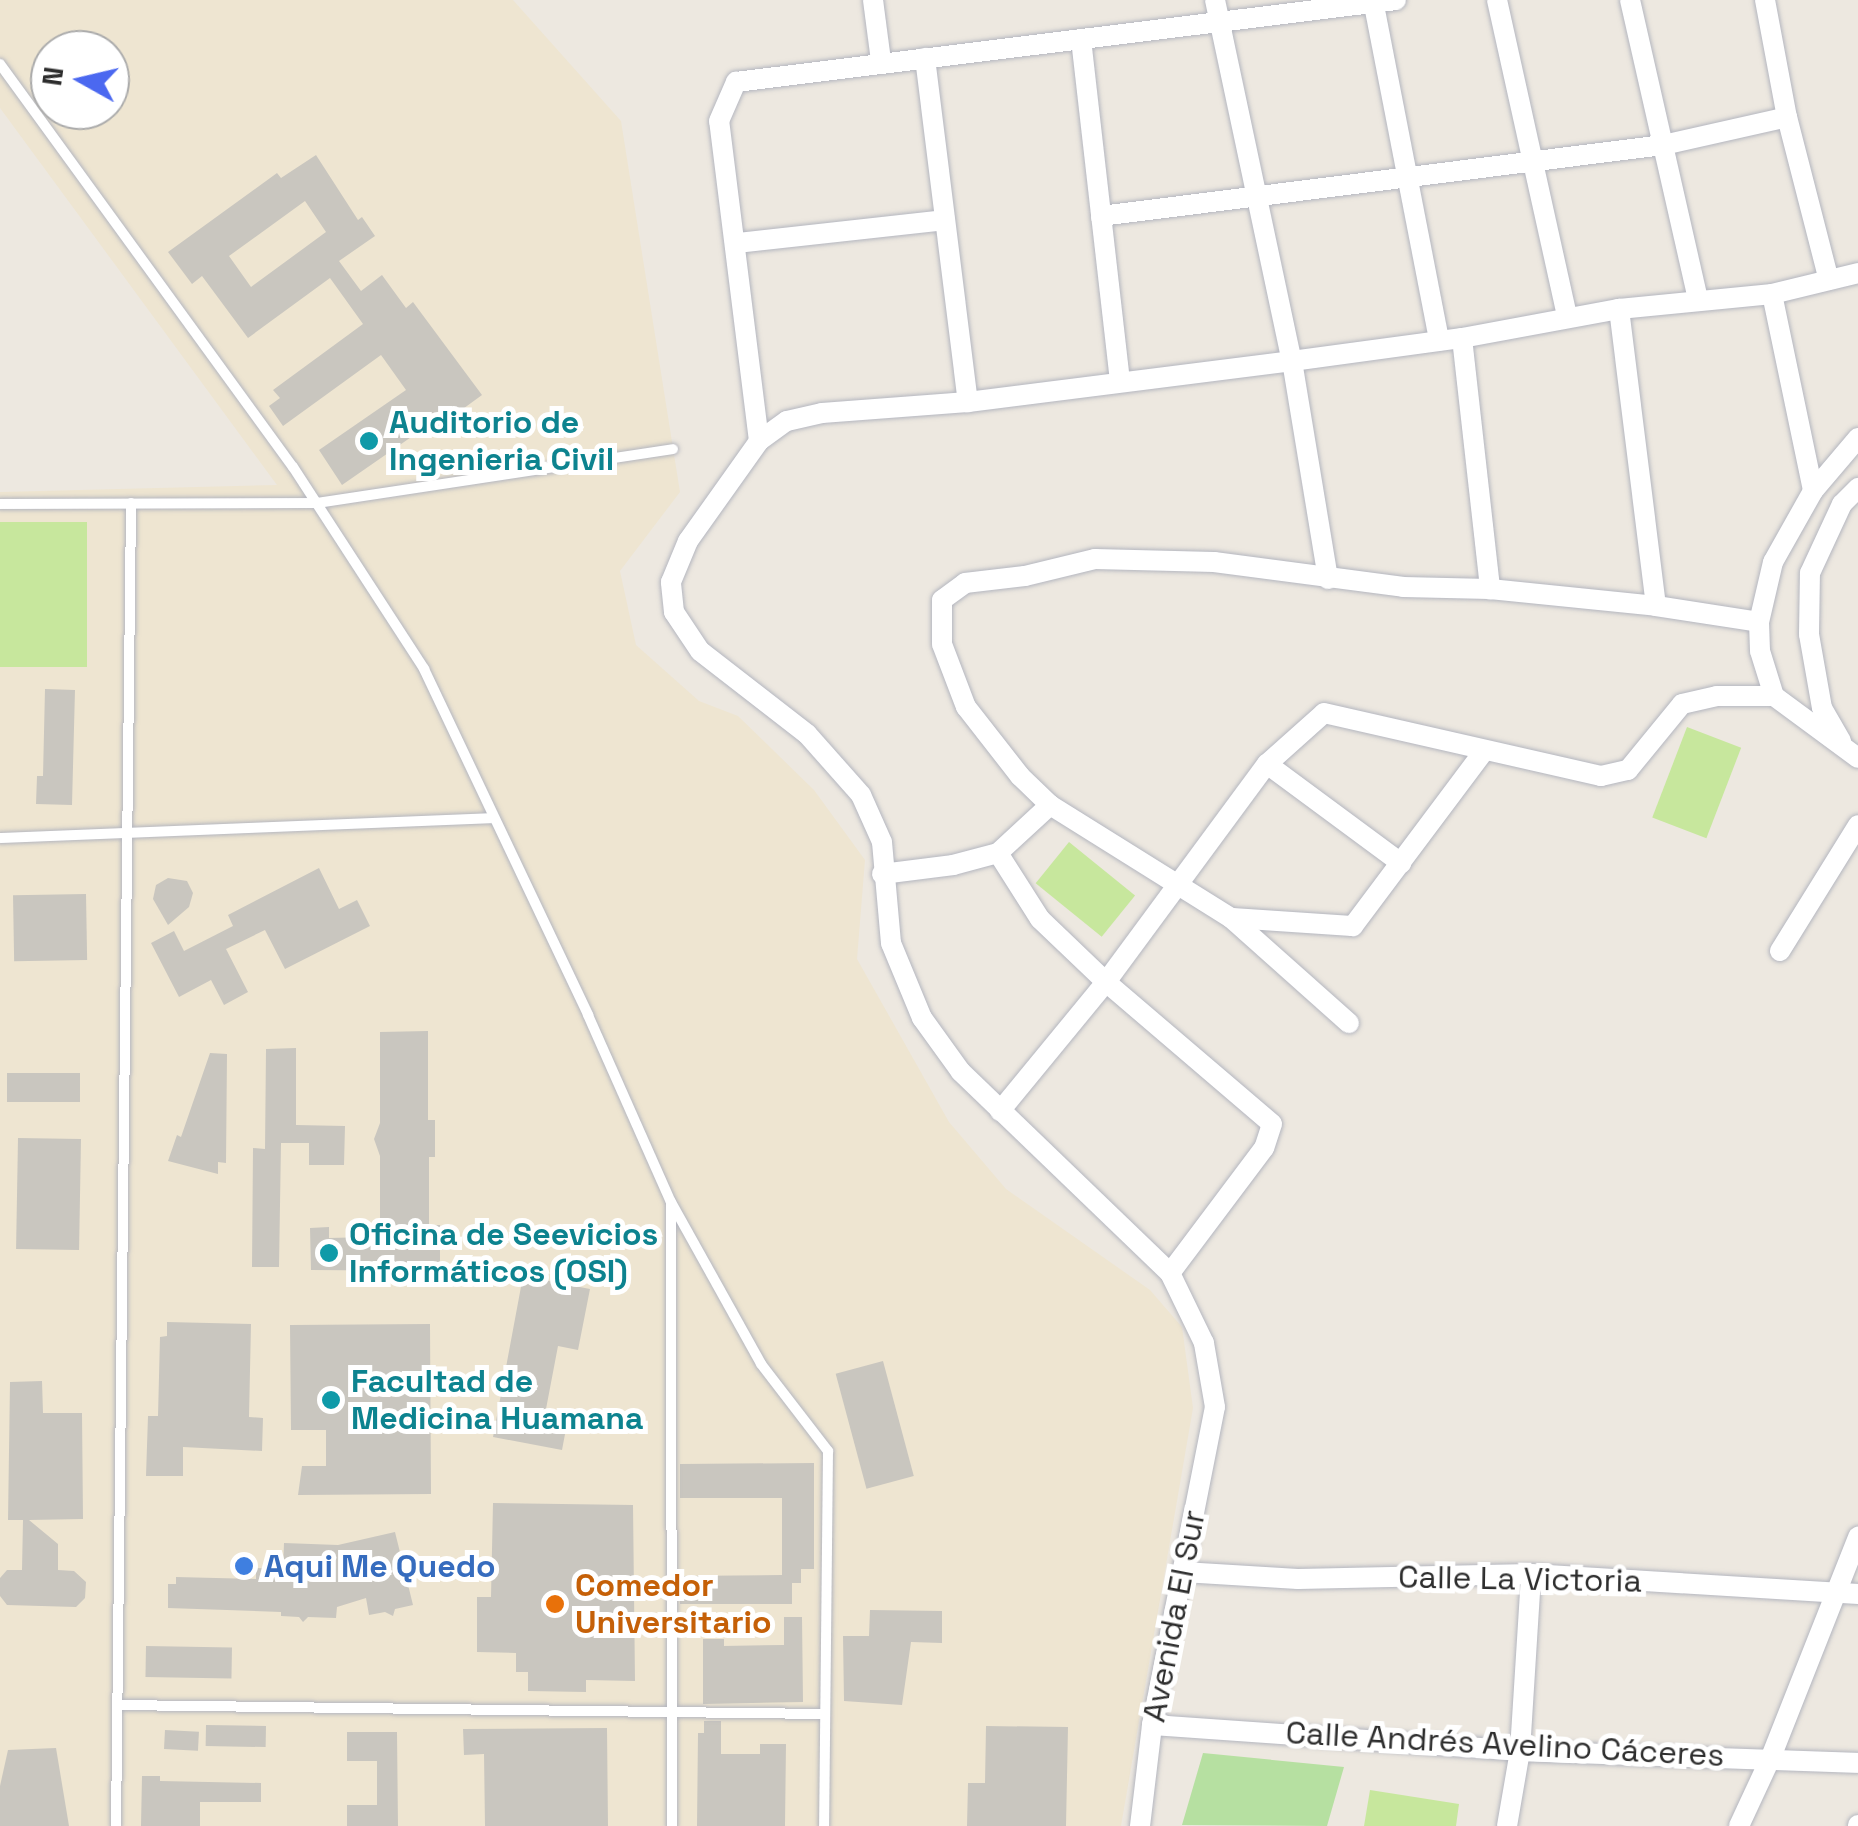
<!DOCTYPE html>
<meta charset="utf-8">
<style>
body{margin:0}
#map{position:relative;width:1858px;height:1826px;overflow:hidden;background:#ede8e0;font-family:"Space Grotesk",sans-serif}
div>[style]{position:absolute}
[style*='--x']{left:calc(var(--x)*1px);top:calc(var(--y)*1px);width:calc(var(--w)*1px);rotate:calc(var(--a)*1deg)}
.education>*{inset:0;background:#eee5d1}
.green>*{inset:0;background:#b6e0a1}
.pitch>*{inset:0;background:#c7e79d;transform-origin:0 0}
.building>*{inset:0;background:#c9c6bf;transform-origin:0 0}
.roads{filter:drop-shadow(0 0 2px #b4b6bf) drop-shadow(0 0 2px #b4b6bf)}
.lane>*{height:10px;margin:-5px;padding:0 5px;transform-origin:5px;border-radius:5px;background:#fff}
.street>*{height:20px;margin:-10px;padding:0 10px;transform-origin:10px;border-radius:10px;background:#fff}
.dots>*{width:28px;height:28px;translate:-50% -50%;box-sizing:border-box;border:5px solid #fff;border-radius:50%}
span{translate:-50% -50%;white-space:nowrap;text-align:center;line-height:1.15;-webkit-text-stroke:10px #fff;paint-order:stroke}
.culture-label{font-size:32px;color:#0d838f;font-weight:700}
.left{translate:0 -50%;text-align:left}
.shop-label{font-size:32px;color:#366cbe;font-weight:700}
.street-label{font-size:32px;color:#2d2d2d}
.food-label{font-size:32px;color:#c56008;font-weight:700}
.north{position:absolute;left:30px;top:30px;width:100px;height:100px;box-sizing:border-box;background:#fff;border:2px solid #ababab;border-radius:50%;rotate:278deg;font-size:28px;font-weight:700;line-height:40px;text-align:center;color:#2d2d2d}
.north::after{content:'';display:block;margin:auto;width:35px;height:45px;background:#4b68f0;clip-path:polygon(50% 0,100% 100%,50% 72%,0 100%)}
</style>
<div id="map">
<div class="education">
<i style="clip-path:polygon(evenodd,0 0,513px 0,621px 121px,680px 492px,620px 571px,636px 645px,699px 701px,738px 716px,814px 790px,865px 860px,857px 959px,949px 1122px,1006px 1189px,1150px 1290px,1182px 1327px,1193px 1408px,1121px 1826px,0 1826px,0 492px,277px 485px,0 108px,0 0,50px 50px,110px 50px,110px 110px,50px 110px,50px 50px)"></i>
</div>
<div class="green">
<i style="clip-path:polygon(1203px 1753px,1344px 1767px,1327px 1826px,1182px 1825px)"></i>
</div>
<div class="pitch">
<i style="left:0;top:522px;width:87px;height:145px"></i>
<i style="left:1687px;top:727px;width:58px;height:97px;rotate:21deg"></i>
<i style="left:1069px;top:842px;width:85px;height:53px;rotate:39deg"></i>
<i style="clip-path:polygon(1370px 1790px,1459px 1804px,1456px 1826px,1364px 1826px)"></i>
</div>
<div class="building">
<i style="clip-path:polygon(evenodd,316px 155px,358px 220px,362px 217px,375px 236px,339px 261px,361px 291px,382px 275px,406px 308px,413px 302px,482px 395px,434px 430px,430px 424px,342px 485px,319px 450px,406px 390px,381px 355px,283px 426px,269px 406px,280px 398px,273px 390px,363px 324px,330px 278px,248px 338px,202px 276px,192px 284px,168px 252px,277px 173px,281px 178px,316px 155px,305px 201px,326px 232px,251px 287px,229px 256px,305px 201px)"></i>
<i style="clip-path:polygon(45px 689px,75px 690px,72px 805px,36px 804px,37px 776px,43px 776px)"></i>
<i style="clip-path:polygon(319px 868px,339px 909px,357px 900px,370px 926px,285px 969px,265px 930px,226px 949px,248px 992px,224px 1005px,211px 980px,179px 997px,151px 943px,174px 931px,184px 951px,233px 926px,228px 915px)"></i>
<i style="clip-path:polygon(168px 878px,187px 881px,193px 893px,189px 907px,168px 925px,153px 899px,156px 885px)"></i>
<i style="left:86px;top:894px;width:66px;height:73px;rotate:89deg"></i>
<i style="clip-path:polygon(428px 1031px,428px 1120px,435px 1120px,435px 1157px,429px 1157px,429px 1225px,440px 1225px,440px 1271px,311px 1270px,310px 1228px,329px 1227px,329px 1238px,370px 1237px,370px 1231px,380px 1231px,380px 1156px,374px 1139px,380px 1123px,380px 1032px)"></i>
<i style="clip-path:polygon(296px 1048px,296px 1125px,345px 1126px,344px 1165px,309px 1165px,309px 1143px,281px 1143px,279px 1267px,252px 1267px,253px 1148px,265px 1149px,266px 1049px)"></i>
<i style="clip-path:polygon(210px 1053px,227px 1054px,226px 1163px,218px 1162px,218px 1174px,168px 1161px,177px 1135px,181px 1137px)"></i>
<i style="left:7px;top:1073px;width:73px;height:29px"></i>
<i style="left:18px;top:1138px;width:63px;height:111px;rotate:1deg"></i>
<i style="clip-path:polygon(523px 1276px,590px 1289px,578px 1350px,558px 1346px,546px 1409px,569px 1413px,562px 1450px,493px 1437px)"></i>
<i style="clip-path:polygon(167px 1322px,251px 1324px,249px 1417px,263px 1418px,262px 1451px,183px 1447px,183px 1476px,146px 1476px,148px 1416px,158px 1416px,160px 1337px,167px 1336px)"></i>
<i style="clip-path:polygon(430px 1324px,431px 1494px,298px 1495px,302px 1466px,326px 1466px,326px 1430px,291px 1430px,290px 1325px)"></i>
<i style="left:883px;top:1361px;width:119px;height:49px;rotate:75deg"></i>
<i style="clip-path:polygon(42px 1381px,43px 1413px,82px 1413px,83px 1519px,29px 1520px,58px 1544px,58px 1570px,74px 1571px,86px 1582px,85px 1598px,76px 1607px,7px 1605px,0 1596px,0 1578px,7px 1570px,22px 1570px,23px 1520px,8px 1520px,10px 1382px)"></i>
<i style="clip-path:polygon(814px 1463px,814px 1569px,801px 1569px,801px 1583px,792px 1583px,792px 1604px,680px 1604px,680px 1576px,782px 1575px,782px 1498px,680px 1498px,680px 1464px)"></i>
<i style="clip-path:polygon(493px 1503px,633px 1505px,635px 1681px,586px 1680px,586px 1692px,528px 1691px,528px 1672px,516px 1672px,516px 1653px,477px 1652px,477px 1597px,491px 1597px)"></i>
<i style="clip-path:polygon(395px 1532px,413px 1605px,395px 1609px,393px 1616px,385px 1612px,369px 1615px,366px 1598px,337px 1607px,336px 1618px,308px 1617px,303px 1622px,299px 1617px,281px 1616px,281px 1612px,168px 1608px,168px 1584px,176px 1584px,176px 1577px,256px 1579px,256px 1568px,283px 1569px,284px 1543px,338px 1545px)"></i>
<i style="clip-path:polygon(870px 1610px,942px 1611px,942px 1643px,911px 1642px,902px 1705px,844px 1701px,843px 1636px,869px 1636px)"></i>
<i style="clip-path:polygon(784px 1617px,802px 1617px,803px 1702px,703px 1704px,703px 1639px,724px 1639px,724px 1646px,784px 1645px)"></i>
<i style="left:146px;top:1646px;width:86px;height:31px;rotate:1deg"></i>
<i style="clip-path:polygon(704px 1721px,721px 1721px,721px 1754px,760px 1754px,760px 1744px,786px 1744px,785px 1826px,697px 1826px,698px 1733px,704px 1733px)"></i>
<i style="left:206px;top:1725px;width:60px;height:21px;rotate:1deg"></i>
<i style="clip-path:polygon(986px 1726px,1068px 1727px,1066px 1826px,967px 1826px,968px 1783px,985px 1783px)"></i>
<i style="clip-path:polygon(607px 1728px,608px 1826px,485px 1826px,484px 1754px,464px 1755px,463px 1729px)"></i>
<i style="left:165px;top:1730px;width:34px;height:19px;rotate:3deg"></i>
<i style="clip-path:polygon(347px 1732px,397px 1732px,398px 1826px,347px 1826px,347px 1805px,377px 1805px,377px 1761px,347px 1761px)"></i>
<i style="clip-path:polygon(56px 1748px,69px 1826px,0 1826px,0 1786px,8px 1750px)"></i>
<i style="clip-path:polygon(142px 1776px,160px 1776px,160px 1781px,261px 1783px,261px 1802px,200px 1802px,200px 1826px,141px 1826px)"></i>
</div>
<div class="roads">
<div class="lane">
<i style="--x:0;--y:64;--w:498;--a:54"></i>
<i style="--x:293;--y:467;--w:241;--a:57"></i>
<i style="--x:424;--y:669;--w:383;--a:64.6"></i>
<i style="--x:588;--y:1015;--w:205;--a:66.1"></i>
<i style="--x:671;--y:1202;--w:185;--a:60.9"></i>
<i style="--x:761;--y:1364;--w:110;--a:52.4"></i>
<i style="--x:828;--y:1451;--w:375;--a:90.6"></i>
<i style="--x:0;--y:504;--w:317;--a:-0.2"></i>
<i style="--x:317;--y:503;--w:360;--a:-8.6"></i>
<i style="--x:0;--y:838;--w:491;--a:-2.3"></i>
<i style="--x:671;--y:1203;--w:623;--a:89.91"></i>
<i style="--x:117;--y:1705;--w:708;--a:0.73"></i>
<i style="--x:116;--y:1826;--w:1323;--a:-89.35"></i>
</div>
<div class="street">
<i style="--x:873;--y:0;--w:62;--a:82.5"></i>
<i style="--x:1215;--y:0;--w:369;--a:78"></i>
<i style="--x:1292;--y:361;--w:221;--a:80.6"></i>
<i style="--x:1373;--y:0;--w:347;--a:79"></i>
<i style="--x:1497;--y:0;--w:325;--a:77.5"></i>
<i style="--x:1630;--y:0;--w:307;--a:77.2"></i>
<i style="--x:1765;--y:0;--w:119;--a:79.4"></i>
<i style="--x:1787;--y:117;--w:168;--a:75.6"></i>
<i style="--x:1081;--y:39;--w:345;--a:83.5"></i>
<i style="--x:925;--y:58;--w:347;--a:82.9"></i>
<i style="--x:1101;--y:216;--w:566;--a:-7.2"></i>
<i style="--x:1663;--y:145;--w:127;--a:-12.7"></i>
<i style="--x:737;--y:243;--w:209;--a:-6.3"></i>
<i style="--x:1772;--y:294;--w:201;--a:78.2"></i>
<i style="--x:1619;--y:309;--w:299;--a:82.9"></i>
<i style="--x:1462;--y:338;--w:253;--a:83.6"></i>
<i style="--x:1858;--y:438;--w:70;--a:130.3"></i>
<i style="--x:1813;--y:491;--w:81;--a:119.4"></i>
<i style="--x:1773;--y:562;--w:62;--a:103.1"></i>
<i style="--x:1759;--y:622;--w:29;--a:88"></i>
<i style="--x:1760;--y:651;--w:47;--a:72.7"></i>
<i style="--x:1774;--y:696;--w:104;--a:36.4"></i>
<i style="--x:759;--y:441;--w:322;--a:-97.1"></i>
<i style="--x:719;--y:121;--w:43;--a:-66.4"></i>
<i style="--x:736;--y:82;--w:665;--a:-7.08"></i>
<i style="--x:1841;--y:741;--w:38;--a:-120"></i>
<i style="--x:1822;--y:708;--w:75;--a:-100"></i>
<i style="--x:1809;--y:634;--w:61;--a:-89.1"></i>
<i style="--x:1810;--y:573;--w:76;--a:-65.1"></i>
<i style="--x:1842;--y:504;--w:23;--a:-45"></i>
<i style="--x:1484;--y:751;--w:219;--a:126.8"></i>
<i style="--x:1353;--y:926;--w:122;--a:-176.2"></i>
<i style="--x:1231;--y:918;--w:213;--a:-148"></i>
<i style="--x:1050;--y:805;--w:42;--a:-136"></i>
<i style="--x:1020;--y:776;--w:88;--a:-128"></i>
<i style="--x:966;--y:707;--w:67;--a:-110.9"></i>
<i style="--x:942;--y:644;--w:44;--a:-90"></i>
<i style="--x:942;--y:600;--w:29;--a:-36"></i>
<i style="--x:965;--y:583;--w:60;--a:-6.7"></i>
<i style="--x:1025;--y:576;--w:72;--a:-13.7"></i>
<i style="--x:1095;--y:559;--w:119;--a:1.4"></i>
<i style="--x:1214;--y:562;--w:191;--a:7.5"></i>
<i style="--x:1403;--y:587;--w:87;--a:1.3"></i>
<i style="--x:1490;--y:589;--w:167;--a:5.8"></i>
<i style="--x:1656;--y:606;--w:104;--a:8.8"></i>
<i style="--x:1267;--y:764;--w:167;--a:36.5"></i>
<i style="--x:998;--y:853;--w:78;--a:57.5"></i>
<i style="--x:1040;--y:919;--w:91;--a:43.7"></i>
<i style="--x:1106;--y:982;--w:218;--a:40.5"></i>
<i style="--x:1272;--y:1124;--w:25;--a:108"></i>
<i style="--x:1264;--y:1148;--w:156;--a:126.9"></i>
<i style="--x:882;--y:874;--w:72;--a:-7.2"></i>
<i style="--x:953;--y:865;--w:47;--a:-14.9"></i>
<i style="--x:998;--y:853;--w:71;--a:-42.7"></i>
<i style="--x:1231;--y:918;--w:158;--a:41.7"></i>
<i style="--x:1780;--y:951;--w:148;--a:-58.2"></i>
<i style="--x:1000;--y:1111;--w:167;--a:-50.6"></i>
<i style="--x:1106;--y:982;--w:271;--a:-53.6"></i>
<i style="--x:1267;--y:764;--w:76;--a:-41.8"></i>
<i style="--x:1324;--y:713;--w:284;--a:12.8"></i>
<i style="--x:1601;--y:776;--w:28;--a:-13"></i>
<i style="--x:1628;--y:770;--w:85;--a:-50.7"></i>
<i style="--x:1682;--y:704;--w:36;--a:-13"></i>
<i style="--x:1717;--y:696;--w:57;--a:0"></i>
<i style="--x:1183;--y:1572;--w:115;--a:3.5"></i>
<i style="--x:1298;--y:1579;--w:233;--a:-1.2"></i>
<i style="--x:1531;--y:1574;--w:328;--a:3.5"></i>
<i style="--x:1152;--y:1725;--w:369;--a:4"></i>
<i style="--x:1520;--y:1751;--w:338;--a:2"></i>
<i style="--x:1140;--y:1826;--w:102;--a:-83.2"></i>
<i style="--x:1152;--y:1725;--w:324;--a:-78.8"></i>
<i style="--x:1215;--y:1407;--w:65;--a:-99.8"></i>
<i style="--x:1204;--y:1343;--w:78;--a:-115.9"></i>
<i style="--x:1170;--y:1273;--w:290;--a:-136.1"></i>
<i style="--x:961;--y:1072;--w:67;--a:-125.8"></i>
<i style="--x:922;--y:1018;--w:81;--a:-112.5"></i>
<i style="--x:891;--y:943;--w:101;--a:-95.1"></i>
<i style="--x:882;--y:842;--w:51;--a:-114.1"></i>
<i style="--x:861;--y:795;--w:81;--a:-131.5"></i>
<i style="--x:807;--y:734;--w:135;--a:-142.2"></i>
<i style="--x:700;--y:651;--w:47;--a:-123.7"></i>
<i style="--x:674;--y:612;--w:30;--a:-96"></i>
<i style="--x:671;--y:582;--w:44;--a:-67.5"></i>
<i style="--x:688;--y:541;--w:123;--a:-54.6"></i>
<i style="--x:759;--y:441;--w:34;--a:-36"></i>
<i style="--x:787;--y:421;--w:36;--a:-13"></i>
<i style="--x:822;--y:413;--w:146;--a:-4.3"></i>
<i style="--x:968;--y:402;--w:327;--a:-7.2"></i>
<i style="--x:1292;--y:361;--w:172;--a:-7.7"></i>
<i style="--x:1462;--y:338;--w:160;--a:-10.5"></i>
<i style="--x:1619;--y:309;--w:154;--a:-5.6"></i>
<i style="--x:1772;--y:294;--w:89;--a:-13.7"></i>
<i style="--x:1507;--y:1826;--w:76;--a:-80.2"></i>
<i style="--x:1520;--y:1751;--w:177;--a:-86.4"></i>
<i style="--x:1739;--y:1826;--w:76;--a:-65.1"></i>
<i style="--x:1771;--y:1757;--w:237;--a:-68.4"></i>
<i style="--x:1858;--y:1826;--w:1;--a:-90"></i>
</div>
</div>
<div class="dots">
<i style="left:369px;top:441px;background:#0f9aa8"></i>
<i style="left:329px;top:1253px;background:#0f9aa8"></i>
<i style="left:331px;top:1400px;background:#0f9aa8"></i>
<i style="left:244px;top:1566px;background:#3f7fe0"></i>
<i style="left:555px;top:1604px;background:#e8710a"></i>
</div>
<div class="culture-label">
<span class="left" style="left:389px;top:441px">Auditorio de<br>Ingenieria Civil</span>
<span class="left" style="left:349px;top:1253px">Oficina de Seevicios<br>Informáticos (OSI)</span>
<span class="left" style="left:351px;top:1400px">Facultad de<br>Medicina Huamana</span>
</div>
<div class="shop-label">
<span class="left" style="left:264px;top:1566px">Aqui Me Quedo</span>
</div>
<div class="street-label">
<span style="left:1520px;top:1579px;rotate:1deg">Calle La Victoria</span>
<span style="left:1174px;top:1616px;rotate:-79deg">Avenida El Sur</span>
<span style="left:1505px;top:1744px;rotate:3deg">Calle Andrés Avelino Cáceres</span>
</div>
<div class="food-label">
<span class="left" style="left:575px;top:1604px">Comedor<br>Universitario</span>
</div>
<div class="north">N</div>
</div>
